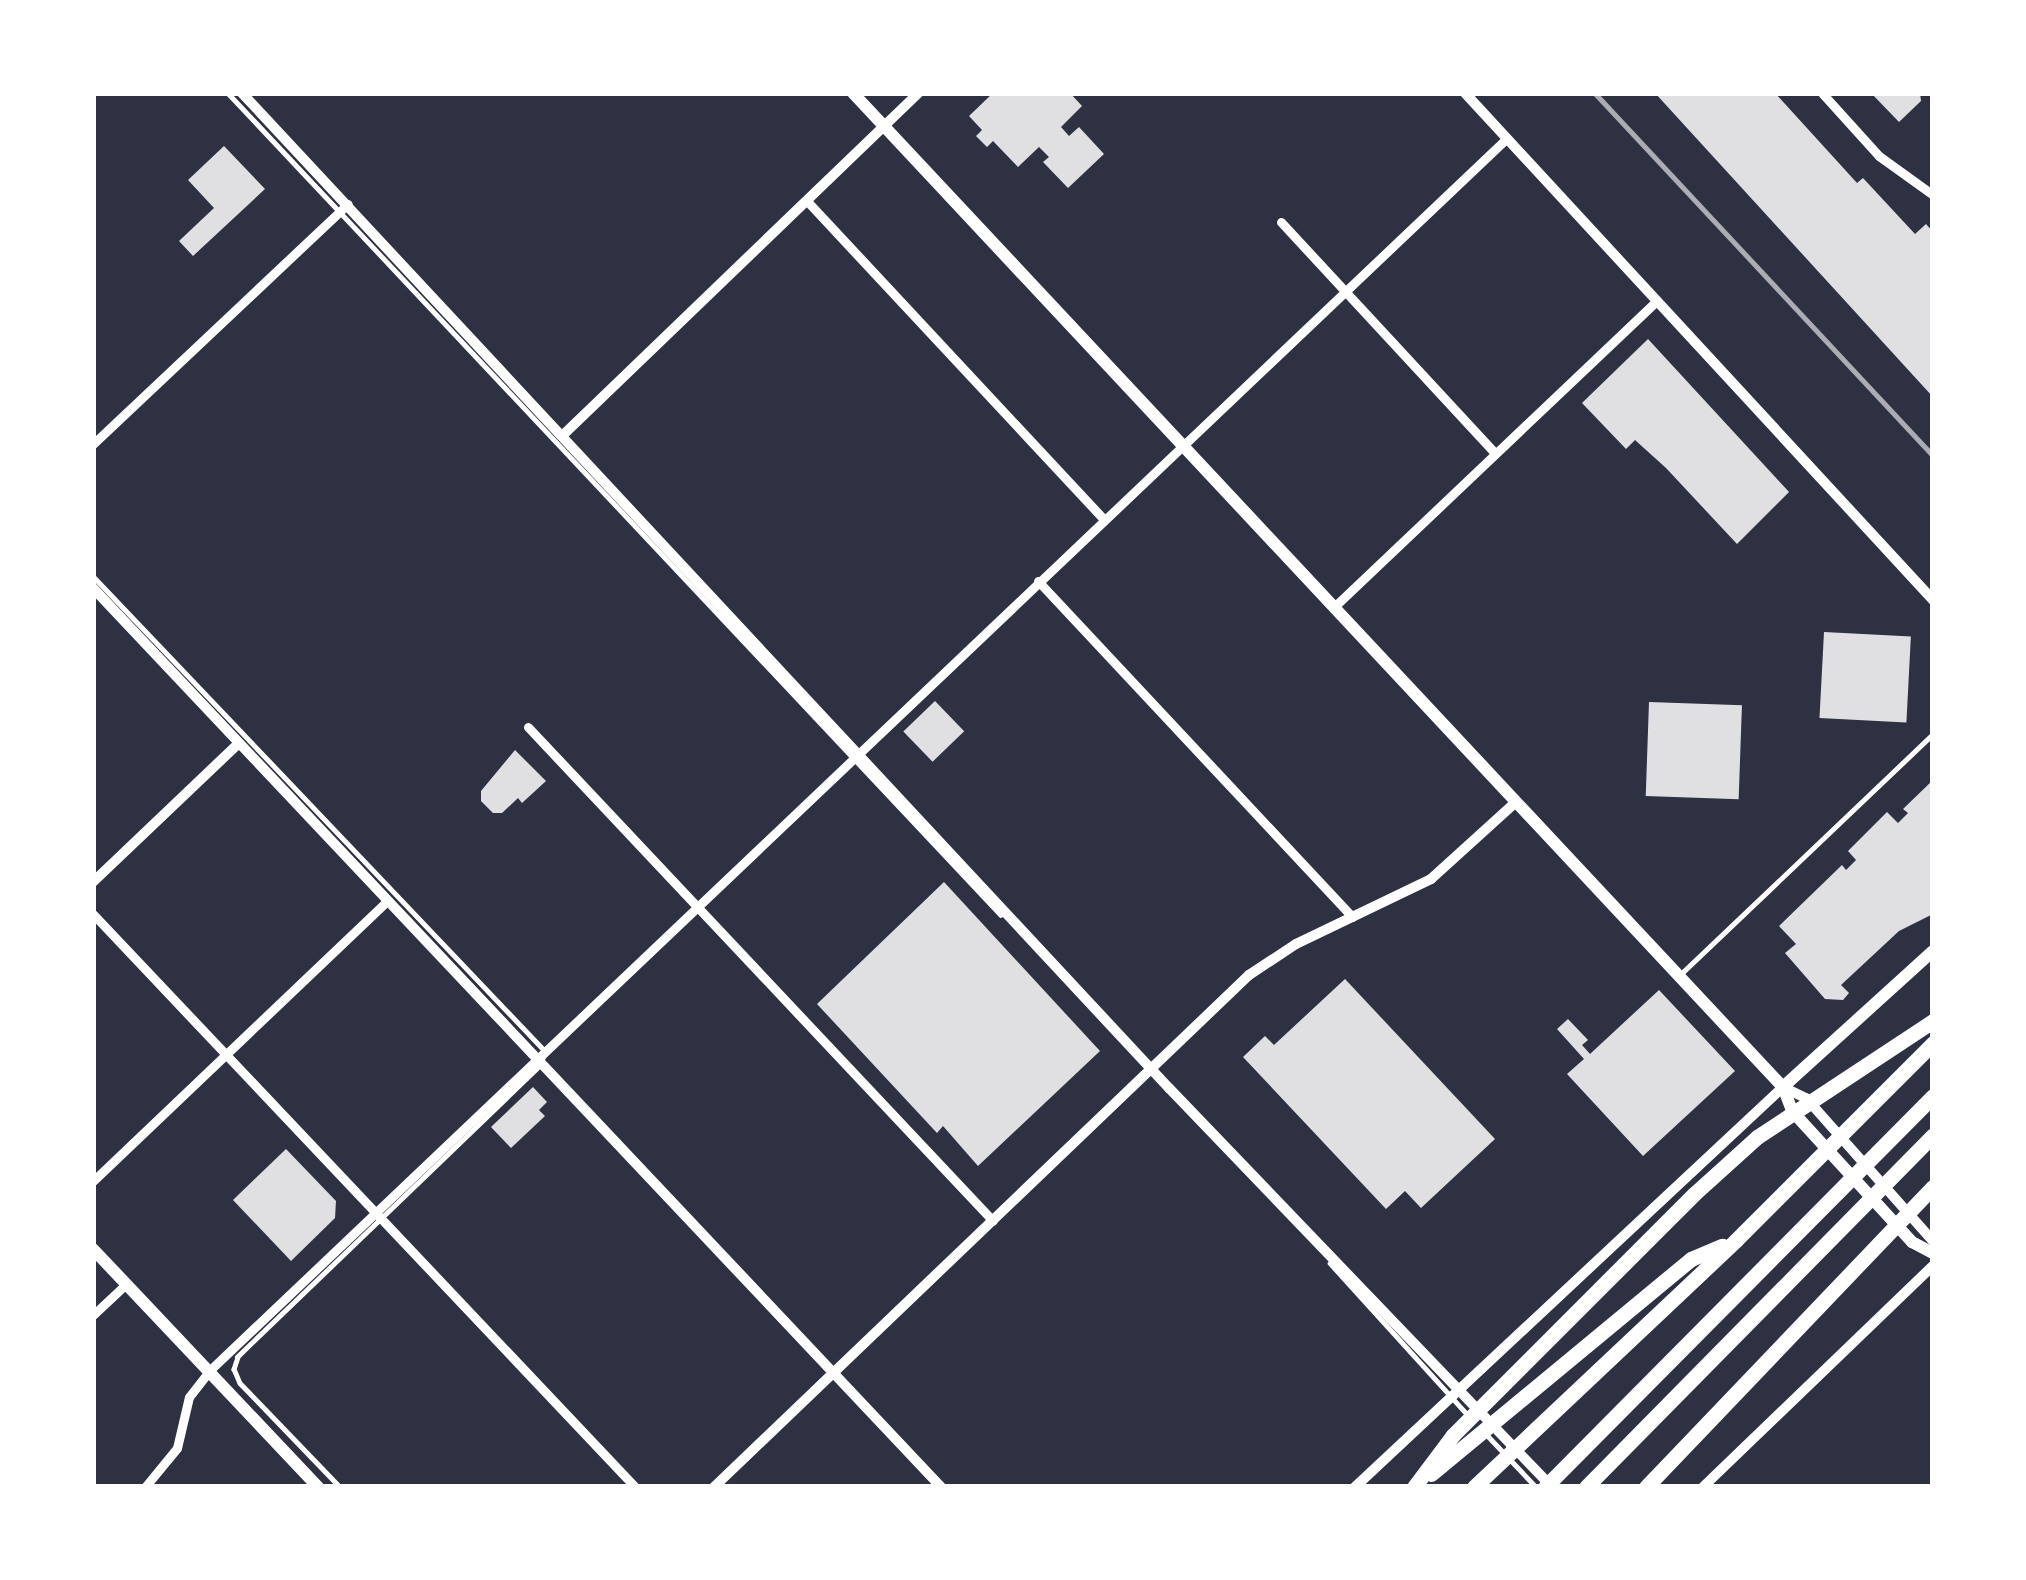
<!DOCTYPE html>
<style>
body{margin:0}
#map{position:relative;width:2026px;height:1580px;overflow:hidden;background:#2d3142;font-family:Raleway,sans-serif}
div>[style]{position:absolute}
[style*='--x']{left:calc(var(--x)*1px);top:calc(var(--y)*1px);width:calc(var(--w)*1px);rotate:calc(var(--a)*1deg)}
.building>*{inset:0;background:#e0e0e3;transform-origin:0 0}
.service>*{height:4.5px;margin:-2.25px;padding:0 2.25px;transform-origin:2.25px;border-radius:2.25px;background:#fff}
.minor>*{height:9px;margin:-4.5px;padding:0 4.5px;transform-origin:4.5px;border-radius:4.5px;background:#fff}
.tertiary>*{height:10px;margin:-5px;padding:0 5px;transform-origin:5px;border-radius:5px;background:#fff}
.secondary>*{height:12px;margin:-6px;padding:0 6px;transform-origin:6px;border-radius:6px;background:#fff}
.motorway>*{height:15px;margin:-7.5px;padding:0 7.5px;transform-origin:7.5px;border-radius:7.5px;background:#fff}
.rail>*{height:4.5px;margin:-2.25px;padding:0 2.25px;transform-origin:2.25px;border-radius:2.25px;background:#abadb3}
span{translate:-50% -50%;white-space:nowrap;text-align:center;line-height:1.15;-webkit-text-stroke:12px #fff;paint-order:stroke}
.frame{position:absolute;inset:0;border:96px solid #fff;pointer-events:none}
</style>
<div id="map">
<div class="building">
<i style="clip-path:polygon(993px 93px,1070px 93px,1082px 106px,1061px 127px,1069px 136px,1079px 127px,1104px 154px,1068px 188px,1043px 162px,1049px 157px,1039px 147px,1018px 167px,993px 141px,987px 147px,976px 136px,982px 130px,969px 116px)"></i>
<i style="clip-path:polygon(1655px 93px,1775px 93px,1857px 183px,1863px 178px,1915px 234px,1926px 224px,1933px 232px,1933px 397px)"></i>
<i style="clip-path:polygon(1871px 93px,1920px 93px,1921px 101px,1899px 122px)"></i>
<i style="clip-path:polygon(224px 146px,265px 189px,193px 256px,179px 241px,214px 208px,188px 180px)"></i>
<i style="clip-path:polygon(1648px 339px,1789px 492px,1737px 544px,1666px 468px,1635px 440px,1626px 449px,1582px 403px)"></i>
<i style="left:1824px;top:632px;width:87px;height:86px;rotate:3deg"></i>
<i style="left:935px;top:701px;width:42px;height:44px;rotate:46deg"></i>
<i style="left:1649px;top:702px;width:93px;height:94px;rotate:2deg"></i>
<i style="clip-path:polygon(515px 750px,546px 781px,522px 803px,518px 798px,502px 813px,493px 813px,481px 801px,481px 791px)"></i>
<i style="clip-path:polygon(1933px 780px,1933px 914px,1899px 931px,1841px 985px,1849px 993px,1843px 1000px,1825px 999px,1785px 953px,1796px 944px,1779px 926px,1842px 865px,1846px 870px,1856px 860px,1848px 851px,1887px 812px,1898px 823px,1908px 813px,1903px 809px)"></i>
<i style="clip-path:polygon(944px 882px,1100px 1051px,978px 1166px,943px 1126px,937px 1133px,817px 1004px)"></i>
<i style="clip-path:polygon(1345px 979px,1495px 1139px,1421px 1208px,1405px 1191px,1386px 1209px,1243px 1057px,1265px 1036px,1274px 1045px)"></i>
<i style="clip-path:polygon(1659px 990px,1735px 1071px,1643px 1156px,1567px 1074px,1584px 1059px,1557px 1029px,1568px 1019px,1588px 1040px,1582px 1045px,1590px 1054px)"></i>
<i style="clip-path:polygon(533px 1087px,547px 1102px,539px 1110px,545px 1116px,511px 1148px,491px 1127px)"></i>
<i style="clip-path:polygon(286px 1149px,336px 1201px,335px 1218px,291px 1261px,233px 1200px)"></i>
</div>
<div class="service">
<i style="--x:228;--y:93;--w:1128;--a:46.76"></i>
<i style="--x:93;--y:576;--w:656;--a:46.42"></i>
<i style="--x:545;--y:1051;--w:15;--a:106"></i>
<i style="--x:541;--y:1065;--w:421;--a:136.1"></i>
<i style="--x:238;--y:1357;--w:13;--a:108"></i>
<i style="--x:234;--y:1369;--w:15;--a:67"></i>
<i style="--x:240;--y:1383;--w:144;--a:46.1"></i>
<i style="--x:1683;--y:972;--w:345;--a:-43.6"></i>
<i style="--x:1330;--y:1263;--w:204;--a:47.8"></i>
<i style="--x:1488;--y:1436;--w:70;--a:46.7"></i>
</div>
<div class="minor">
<i style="--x:1822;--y:93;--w:85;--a:47.9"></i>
<i style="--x:1879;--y:156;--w:67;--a:35.8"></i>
<i style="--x:807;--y:201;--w:435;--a:47"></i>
<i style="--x:1281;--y:222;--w:315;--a:47.2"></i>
<i style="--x:93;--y:444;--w:350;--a:-43.3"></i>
<i style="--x:1038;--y:581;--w:460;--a:46.9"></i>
<i style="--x:1334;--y:607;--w:444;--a:-43.5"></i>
<i style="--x:528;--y:727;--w:678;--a:46.73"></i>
<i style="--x:93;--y:914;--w:789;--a:46.59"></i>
<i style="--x:93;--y:1181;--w:405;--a:-43.6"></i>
<i style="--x:93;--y:1315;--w:45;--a:-43.2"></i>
<i style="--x:145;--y:1487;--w:50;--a:-50.6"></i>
<i style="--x:177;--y:1448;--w:52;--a:-76.8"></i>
<i style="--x:189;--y:1397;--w:33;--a:-52"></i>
<i style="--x:209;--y:1371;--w:1790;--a:-43.53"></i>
</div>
<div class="tertiary">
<i style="--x:242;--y:93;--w:1360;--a:47.03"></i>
<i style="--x:1169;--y:1088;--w:550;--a:46.18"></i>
<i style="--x:1465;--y:93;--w:690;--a:47.29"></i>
<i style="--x:562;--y:436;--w:495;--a:-43.9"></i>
<i style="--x:93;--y:588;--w:1236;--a:46.67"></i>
<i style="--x:93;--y:882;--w:200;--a:-43.6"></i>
<i style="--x:714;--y:1487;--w:741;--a:-43.74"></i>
<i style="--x:1249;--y:975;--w:56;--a:-33.4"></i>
<i style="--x:1296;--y:944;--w:150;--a:-25.7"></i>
<i style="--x:1431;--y:879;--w:115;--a:-42.2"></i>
<i style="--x:1355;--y:1487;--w:586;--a:-43.06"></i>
<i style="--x:1783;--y:1087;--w:25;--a:26"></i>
<i style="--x:1806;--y:1098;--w:191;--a:48.4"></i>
<i style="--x:1703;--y:1487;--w:319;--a:-43.9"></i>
</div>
<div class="secondary">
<i style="--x:853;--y:93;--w:1361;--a:46.91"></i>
<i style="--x:1783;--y:1087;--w:26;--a:69"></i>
<i style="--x:1792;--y:1111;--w:178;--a:47.5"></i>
<i style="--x:1912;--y:1242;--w:24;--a:28"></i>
<i style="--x:1783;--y:1087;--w:202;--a:-42.2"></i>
<i style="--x:93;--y:1249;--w:328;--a:46.6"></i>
</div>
<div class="motorway">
<i style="--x:1431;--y:1474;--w:337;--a:-39.6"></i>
<i style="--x:1691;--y:1259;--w:34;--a:-23"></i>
<i style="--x:1414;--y:1487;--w:65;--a:-53.1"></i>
<i style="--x:1453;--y:1435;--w:341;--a:-45"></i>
<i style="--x:1694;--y:1194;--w:85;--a:-42.1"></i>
<i style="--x:1757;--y:1137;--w:211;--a:-33.4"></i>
<i style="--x:1474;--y:1487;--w:360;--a:-43.3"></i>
<i style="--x:1736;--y:1240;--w:279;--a:-45"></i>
<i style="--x:1545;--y:1487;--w:551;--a:-45.22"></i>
<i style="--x:1586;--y:1487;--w:494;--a:-45.4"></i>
<i style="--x:1646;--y:1487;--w:415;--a:-46.3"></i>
</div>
<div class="rail">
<i style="--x:1595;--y:93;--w:496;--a:47"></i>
</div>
<div class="frame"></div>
</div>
